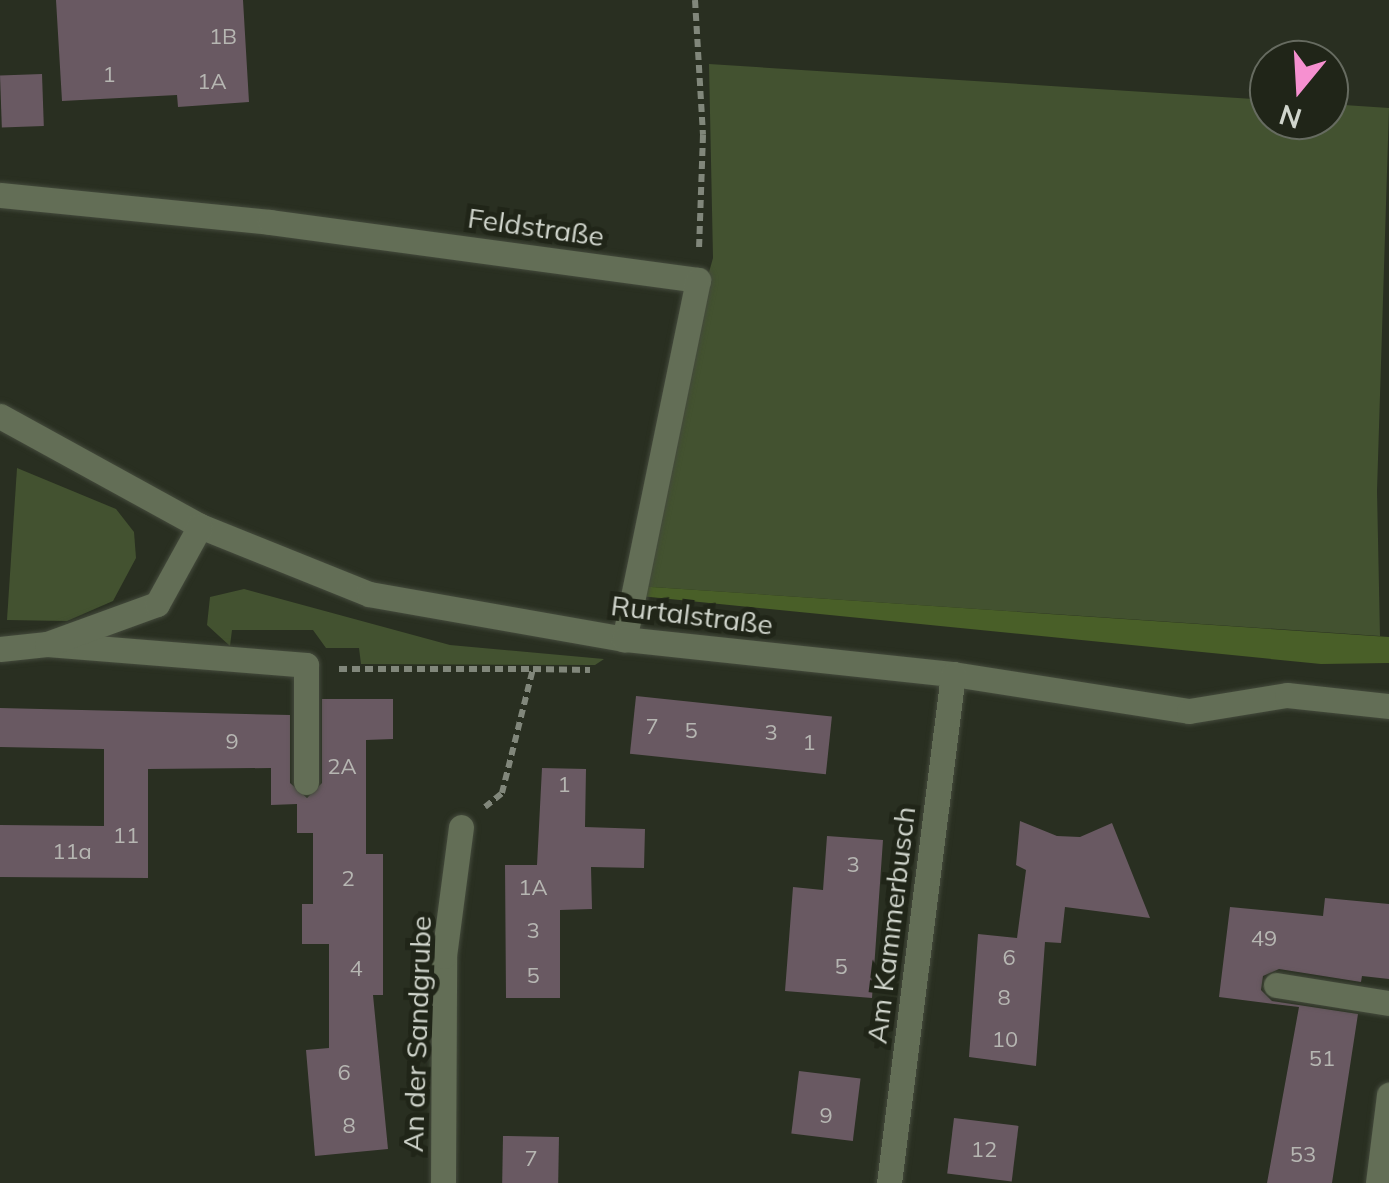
<!DOCTYPE html>
<meta charset="utf-8">
<style>
body{margin:0}
#map{position:relative;width:1389px;height:1183px;overflow:hidden;background:#292f21;font-family:Mulish,sans-serif}
div>[style]{position:absolute}
[style*='--x']{left:calc(var(--x)*1px);top:calc(var(--y)*1px);width:calc(var(--w)*1px);rotate:calc(var(--a)*1deg)}
.green>*{inset:0;background:#435230}
.forest>*{inset:0;background:#495f28}
.building>*{inset:0;background:#695962;transform-origin:0 0}
.path>*{height:6px;margin-top:-3px;transform-origin:0;background:repeating-linear-gradient(90deg,#81877b 0 8px,transparent 0 13px)}
.roads{filter:drop-shadow(0 0 2px #444a3c) drop-shadow(0 0 2px #444a3c)}
.minor>*{height:25px;margin:-12.5px;padding:0 12.5px;transform-origin:12.5px;border-radius:12.5px;background:#636e56}
span{translate:-50% -50%;white-space:nowrap;text-align:center;line-height:1.15;-webkit-text-stroke:10px #202518;paint-order:stroke}
.number-label{font-size:22px;color:#b6b6b2}
.number-label span{-webkit-text-stroke-width:0}
.street-label{font-size:28px;color:#d0d5cc}
.north{position:absolute;left:1249px;top:40px;width:100px;height:100px;box-sizing:border-box;background:#202518;border:2px solid #666b60;border-radius:50%;rotate:198deg;font-size:28px;font-weight:700;line-height:40px;text-align:center;color:#d0d5cc}
.north::after{content:'';display:block;margin:auto;width:35px;height:45px;background:#f690d0;clip-path:polygon(50% 0,100% 100%,50% 72%,0 100%)}
</style>
<div id="map">
<div class="green">
<i style="clip-path:polygon(709px 64px,1269px 100px,1269px 120px,1329px 120px,1329px 104px,1389px 108px,1377px 491px,1380px 636px,637px 586px,659px 450px,713px 258px)"></i>
<i style="clip-path:polygon(17px 468px,116px 509px,134px 532px,136px 558px,113px 601px,67px 621px,7px 620px)"></i>
<i style="clip-path:polygon(244px 589px,450px 645px,604px 659px,595px 665px,361px 664px,359px 648px,326px 648px,313px 630px,232px 630px,230px 646px,207px 625px,210px 597px)"></i>
</div>
<div class="forest">
<i style="clip-path:polygon(637px 586px,1389px 637px,1389px 663px,1321px 664px,640px 596px)"></i>
</div>
<div class="building">
<i style="clip-path:polygon(56px 0,243px 0,249px 102px,178px 107px,177px 95px,62px 101px)"></i>
<i style="left:42px;top:74px;width:52px;height:42px;rotate:88deg"></i>
<i style="left:636px;top:696px;width:197px;height:58px;rotate:6deg"></i>
<i style="clip-path:polygon(322px 699px,393px 699px,393px 739px,366px 740px,366px 854px,383px 854px,383px 995px,373px 995px,388px 1149px,315px 1156px,306px 1050px,329px 1048px,329px 944px,302px 944px,302px 904px,313px 904px,313px 833px,297px 833px,297px 804px,271px 805px,271px 768px,148px 769px,148px 878px,0 877px,0 825px,104px 826px,104px 749px,0 747px,0 708px,290px 715px,290px 783px,307px 798px,322px 783px)"></i>
<i style="clip-path:polygon(542px 768px,586px 769px,585px 827px,645px 829px,644px 868px,591px 867px,592px 909px,560px 910px,560px 998px,506px 998px,505px 865px,537px 865px)"></i>
<i style="clip-path:polygon(1020px 821px,1057px 836px,1080px 837px,1112px 823px,1150px 918px,1065px 907px,1061px 943px,1045px 942px,1036px 1066px,969px 1057px,978px 934px,1017px 938px,1026px 870px,1016px 865px)"></i>
<i style="clip-path:polygon(827px 836px,883px 840px,872px 998px,785px 991px,793px 887px,823px 890px)"></i>
<i style="clip-path:polygon(1325px 898px,1389px 904px,1389px 979px,1362px 976px,1361px 982px,1279px 969px,1263px 976px,1261px 990px,1272px 1001px,1358px 1014px,1332px 1183px,1267px 1183px,1299px 1007px,1219px 997px,1230px 907px,1323px 916px)"></i>
<i style="left:799px;top:1071px;width:62px;height:63px;rotate:7deg"></i>
<i style="left:954px;top:1118px;width:65px;height:56px;rotate:7deg"></i>
<i style="left:503px;top:1136px;width:56px;height:47px;rotate:1deg"></i>
</div>
<div class="path">
<i style="--x:695;--y:0;--w:135;--a:86.6"></i>
<i style="--x:703;--y:135;--w:113;--a:92"></i>
<i style="--x:339;--y:669;--w:194;--a:0"></i>
<i style="--x:485;--y:807;--w:22;--a:-39"></i>
<i style="--x:502;--y:793;--w:128;--a:-76"></i>
<i style="--x:533;--y:669;--w:57;--a:1"></i>
</div>
<div class="roads">
<div class="minor">
<i style="--x:0;--y:195;--w:271;--a:5.7"></i>
<i style="--x:270;--y:222;--w:432;--a:7.7"></i>
<i style="--x:698;--y:280;--w:367;--a:101.6"></i>
<i style="--x:0;--y:416;--w:228;--a:28.8"></i>
<i style="--x:200;--y:526;--w:182;--a:21.9"></i>
<i style="--x:369;--y:594;--w:259;--a:10"></i>
<i style="--x:624;--y:639;--w:331;--a:6.1"></i>
<i style="--x:953;--y:674;--w:239;--a:8.9"></i>
<i style="--x:1189;--y:711;--w:99;--a:-9.3"></i>
<i style="--x:1287;--y:695;--w:103;--a:6.2"></i>
<i style="--x:47;--y:644;--w:260;--a:4.6"></i>
<i style="--x:306;--y:665;--w:117;--a:90"></i>
<i style="--x:0;--y:649;--w:47;--a:-6.1"></i>
<i style="--x:47;--y:644;--w:117;--a:-20"></i>
<i style="--x:157;--y:604;--w:89;--a:-61.1"></i>
<i style="--x:1276;--y:985;--w:114;--a:9.1"></i>
<i style="--x:443;--y:1183;--w:227;--a:-89.7"></i>
<i style="--x:444;--y:956;--w:130;--a:-82.5"></i>
<i style="--x:889;--y:1183;--w:513;--a:-82.83"></i>
<i style="--x:1378;--y:1183;--w:89;--a:-82.9"></i>
</div>
</div>
<div class="number-label">
<span style="left:223px;top:37px">1B</span>
<span style="left:109px;top:75px">1</span>
<span style="left:212px;top:82px">1A</span>
<span style="left:652px;top:727px">7</span>
<span style="left:691px;top:731px">5</span>
<span style="left:771px;top:733px">3</span>
<span style="left:232px;top:742px">9</span>
<span style="left:809px;top:743px">1</span>
<span style="left:342px;top:767px">2A</span>
<span style="left:564px;top:785px">1</span>
<span style="left:126px;top:836px">11</span>
<span style="left:72px;top:852px">11a</span>
<span style="left:853px;top:865px">3</span>
<span style="left:348px;top:879px">2</span>
<span style="left:533px;top:888px">1A</span>
<span style="left:533px;top:931px">3</span>
<span style="left:1264px;top:939px">49</span>
<span style="left:1009px;top:958px">6</span>
<span style="left:841px;top:967px">5</span>
<span style="left:356px;top:969px">4</span>
<span style="left:533px;top:976px">5</span>
<span style="left:1004px;top:998px">8</span>
<span style="left:1005px;top:1040px">10</span>
<span style="left:1322px;top:1059px">51</span>
<span style="left:344px;top:1073px">6</span>
<span style="left:826px;top:1116px">9</span>
<span style="left:349px;top:1126px">8</span>
<span style="left:984px;top:1150px">12</span>
<span style="left:1303px;top:1155px">53</span>
<span style="left:531px;top:1159px">7</span>
</div>
<div class="street-label">
<span style="left:536px;top:227px;rotate:8deg">Feldstraße</span>
<span style="left:692px;top:615px;rotate:7deg">Rurtalstraße</span>
<span style="left:891px;top:925px;rotate:-83deg">Am Kammerbusch</span>
<span style="left:417px;top:1034px;rotate:-88deg">An der Sandgrube</span>
</div>
<div class="north">N</div>
</div>
